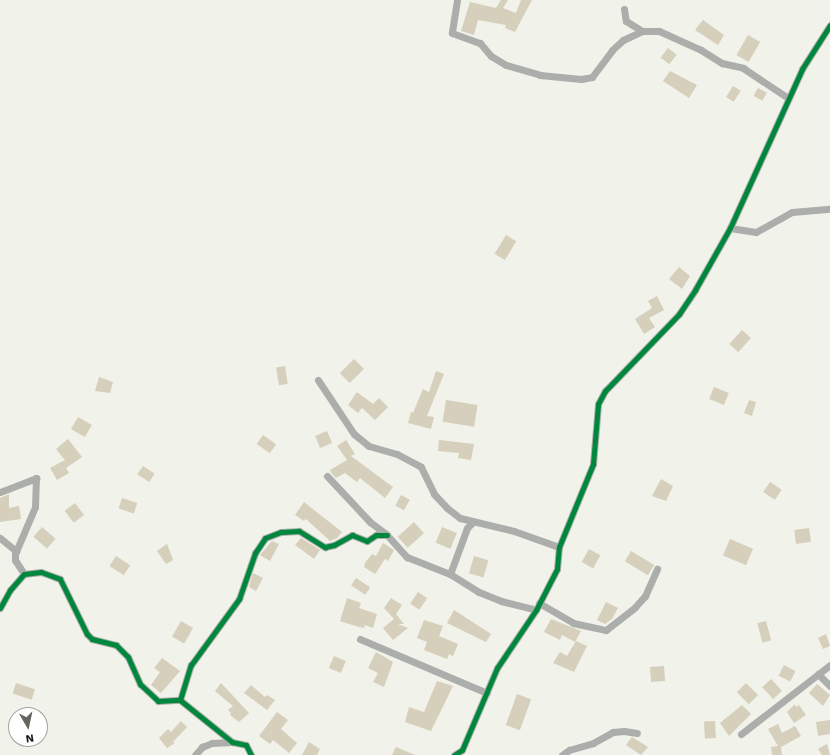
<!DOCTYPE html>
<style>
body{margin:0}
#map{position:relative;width:830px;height:755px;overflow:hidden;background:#f1f2ea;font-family:"Work Sans",sans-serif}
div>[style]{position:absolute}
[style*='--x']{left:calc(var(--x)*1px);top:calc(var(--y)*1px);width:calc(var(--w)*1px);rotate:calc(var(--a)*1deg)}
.building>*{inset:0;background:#d5cfbb;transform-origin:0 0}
.minor>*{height:7px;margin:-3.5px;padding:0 3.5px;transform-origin:3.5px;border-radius:3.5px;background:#acaeab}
.cycleway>*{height:5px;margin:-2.5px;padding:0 2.5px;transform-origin:2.5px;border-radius:2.5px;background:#00873e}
span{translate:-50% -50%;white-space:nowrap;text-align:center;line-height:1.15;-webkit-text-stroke:3.5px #fff;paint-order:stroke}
.north{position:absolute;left:8px;top:707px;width:40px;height:40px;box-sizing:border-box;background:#fff;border:1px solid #a3a3a1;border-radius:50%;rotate:171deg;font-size:11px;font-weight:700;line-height:16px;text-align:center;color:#181913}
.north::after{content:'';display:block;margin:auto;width:14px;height:18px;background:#64655e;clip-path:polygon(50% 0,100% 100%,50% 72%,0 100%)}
</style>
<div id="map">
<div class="building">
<i style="clip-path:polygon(501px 0,508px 0,503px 8px,516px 13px,521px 0,532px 0,515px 32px,505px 28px,506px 25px,478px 20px,474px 35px,461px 31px,470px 2px,496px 8px)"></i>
<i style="clip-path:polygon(703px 20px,724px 35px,718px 45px,695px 30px)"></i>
<i style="left:748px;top:35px;width:14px;height:23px;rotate:30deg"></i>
<i style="left:668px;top:48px;width:11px;height:12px;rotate:38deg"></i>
<i style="clip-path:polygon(670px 71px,697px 85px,689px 98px,663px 81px)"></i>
<i style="left:733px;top:86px;width:9px;height:13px;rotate:32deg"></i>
<i style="left:758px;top:88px;width:10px;height:9px;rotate:29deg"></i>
<i style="left:506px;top:235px;width:12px;height:22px;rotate:31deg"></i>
<i style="clip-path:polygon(679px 267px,690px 276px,682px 289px,669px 279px)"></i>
<i style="clip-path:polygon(657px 296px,664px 310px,649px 318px,655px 327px,644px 334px,635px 319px,652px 308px,648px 301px)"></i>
<i style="left:742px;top:330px;width:12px;height:19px;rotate:42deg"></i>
<i style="left:354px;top:359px;width:14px;height:20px;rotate:45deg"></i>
<i style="left:285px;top:366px;width:18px;height:9px;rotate:81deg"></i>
<i style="clip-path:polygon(436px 371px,444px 374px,427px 416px,434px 417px,431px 429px,408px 423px,411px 412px,413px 413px,423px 389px,429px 392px)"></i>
<i style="clip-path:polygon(99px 377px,113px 382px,110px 393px,95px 391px)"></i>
<i style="left:714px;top:387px;width:16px;height:13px;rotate:22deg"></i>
<i style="clip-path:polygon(357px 392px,373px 404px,379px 398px,388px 407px,375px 420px,362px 408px,358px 413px,348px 405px)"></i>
<i style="left:446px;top:400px;width:32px;height:22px;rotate:9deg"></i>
<i style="clip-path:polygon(749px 400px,756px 402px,752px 416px,744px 413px)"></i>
<i style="left:78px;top:417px;width:16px;height:14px;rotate:30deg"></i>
<i style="left:327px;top:431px;width:13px;height:13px;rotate:67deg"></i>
<i style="left:263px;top:435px;width:16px;height:11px;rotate:35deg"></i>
<i style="clip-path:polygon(68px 439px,82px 457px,66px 468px,69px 473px,57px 480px,50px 468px,65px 460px,56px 449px)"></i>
<i style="clip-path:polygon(346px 440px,355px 454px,351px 456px,393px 487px,385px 498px,360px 478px,357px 482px,345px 473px,336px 478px,332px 474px,330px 470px,347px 460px,337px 446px)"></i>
<i style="clip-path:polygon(439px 440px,474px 444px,471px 460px,458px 458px,459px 453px,438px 451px)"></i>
<i style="left:143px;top:466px;width:14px;height:10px;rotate:34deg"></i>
<i style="clip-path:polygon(661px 479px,673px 486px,666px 501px,652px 496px)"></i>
<i style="left:770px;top:482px;width:14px;height:12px;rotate:34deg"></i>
<i style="clip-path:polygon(9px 494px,9px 508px,19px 506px,21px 519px,0 522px,0 498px)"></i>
<i style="left:401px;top:495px;width:10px;height:12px;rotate:29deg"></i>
<i style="left:122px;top:498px;width:16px;height:11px;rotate:18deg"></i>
<i style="clip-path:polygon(304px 502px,342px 532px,337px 538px,330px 541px,306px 519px,304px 521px,295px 515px)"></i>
<i style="left:75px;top:503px;width:15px;height:13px;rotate:53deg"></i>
<i style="left:414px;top:522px;width:15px;height:22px;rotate:48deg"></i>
<i style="left:42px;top:527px;width:18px;height:13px;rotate:41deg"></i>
<i style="left:442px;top:527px;width:16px;height:17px;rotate:22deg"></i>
<i style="left:809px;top:528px;width:14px;height:15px;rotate:82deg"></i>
<i style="clip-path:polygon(301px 538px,320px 550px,314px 559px,295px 545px)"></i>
<i style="left:730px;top:539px;width:25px;height:18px;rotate:23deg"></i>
<i style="clip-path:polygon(272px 541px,279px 544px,270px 561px,260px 555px)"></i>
<i style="clip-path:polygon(383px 543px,394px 550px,388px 561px,385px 559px,375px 574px,364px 567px,365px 563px,372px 554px,376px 556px)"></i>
<i style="clip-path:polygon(167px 544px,173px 560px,166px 564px,157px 551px)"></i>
<i style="left:589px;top:549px;width:13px;height:15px;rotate:29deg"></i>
<i style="left:631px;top:551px;width:27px;height:12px;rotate:31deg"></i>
<i style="left:116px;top:556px;width:17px;height:12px;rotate:33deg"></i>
<i style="left:474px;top:556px;width:15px;height:18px;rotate:16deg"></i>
<i style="clip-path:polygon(253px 573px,263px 578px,256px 591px,249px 587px)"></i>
<i style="left:356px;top:578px;width:17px;height:9px;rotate:33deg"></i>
<i style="left:418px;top:592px;width:11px;height:14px;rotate:34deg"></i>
<i style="clip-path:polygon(347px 598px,361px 603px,359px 608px,377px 614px,373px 628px,365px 625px,364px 628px,359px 627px,340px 621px)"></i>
<i style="clip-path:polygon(391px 598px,402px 605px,396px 614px,404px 624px,398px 624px,408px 628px,393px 640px,383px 628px,394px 619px,384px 608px)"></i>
<i style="clip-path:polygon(606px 602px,618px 608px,612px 619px,605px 624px,597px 620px)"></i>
<i style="clip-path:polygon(454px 610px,491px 634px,486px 642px,447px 623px)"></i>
<i style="clip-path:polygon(551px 619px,581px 631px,575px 642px,562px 635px,560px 640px,544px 632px)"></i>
<i style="clip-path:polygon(424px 620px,443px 626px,439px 636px,458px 644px,453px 656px,449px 654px,447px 659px,424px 650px,427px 642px,417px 638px)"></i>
<i style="left:181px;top:621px;width:14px;height:18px;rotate:30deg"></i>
<i style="left:766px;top:621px;width:20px;height:9px;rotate:75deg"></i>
<i style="clip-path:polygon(826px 634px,830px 646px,823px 649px,818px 638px)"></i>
<i style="clip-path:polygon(576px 641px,587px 646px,574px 672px,553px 663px,560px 652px,567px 656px)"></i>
<i style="clip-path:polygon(376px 652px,393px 662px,384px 687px,373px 682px,378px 673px,368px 668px)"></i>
<i style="left:334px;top:656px;width:13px;height:13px;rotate:23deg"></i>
<i style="clip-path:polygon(162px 658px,180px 671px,161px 693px,151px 685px,160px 672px,154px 668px)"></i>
<i style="left:784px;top:665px;width:13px;height:12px;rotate:27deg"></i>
<i style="left:664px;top:666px;width:15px;height:14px;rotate:86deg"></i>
<i style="left:771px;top:679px;width:16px;height:12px;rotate:47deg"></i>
<i style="clip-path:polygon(437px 681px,453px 686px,431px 731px,405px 722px,409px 707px,424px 712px)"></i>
<i style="left:16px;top:683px;width:20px;height:11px;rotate:18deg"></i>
<i style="clip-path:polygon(221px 683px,249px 713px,239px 722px,230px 715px,231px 713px,228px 710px,233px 706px,215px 691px)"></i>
<i style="left:746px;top:683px;width:17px;height:13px;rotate:45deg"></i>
<i style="clip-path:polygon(817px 684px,830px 695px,823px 706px,809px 693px)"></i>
<i style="clip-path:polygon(251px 685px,265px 697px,267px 695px,275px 700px,267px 710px,244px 693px)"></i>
<i style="left:517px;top:694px;width:15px;height:33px;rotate:20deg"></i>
<i style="clip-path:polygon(795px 704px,796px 707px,799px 705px,806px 715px,794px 723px,787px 712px)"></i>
<i style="clip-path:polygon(742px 705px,751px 714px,729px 736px,720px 723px)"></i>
<i style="clip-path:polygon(277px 712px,288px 720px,281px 729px,297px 743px,289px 753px,273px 740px,270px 744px,259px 736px)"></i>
<i style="clip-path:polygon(830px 720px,830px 734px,818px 736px,816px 722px)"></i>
<i style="clip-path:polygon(181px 721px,187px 727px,173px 742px,175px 743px,167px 748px,159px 738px,168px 729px,171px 732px)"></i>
<i style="left:715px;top:721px;width:17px;height:11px;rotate:87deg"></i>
<i style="clip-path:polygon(778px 724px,782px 733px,795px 726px,801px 736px,781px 747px,782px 755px,772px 755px,771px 747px,778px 746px,768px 729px)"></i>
<i style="clip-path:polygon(632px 737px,648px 747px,641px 755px,626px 745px)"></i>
<i style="clip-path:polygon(309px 742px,320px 749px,317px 755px,302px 755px)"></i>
<i style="clip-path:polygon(827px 744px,830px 755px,822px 755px,818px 749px)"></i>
<i style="clip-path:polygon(396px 747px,415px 755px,392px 755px)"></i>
</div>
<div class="minor">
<i style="--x:457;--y:0;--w:33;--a:99"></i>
<i style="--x:452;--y:33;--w:30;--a:20"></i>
<i style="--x:480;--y:43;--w:17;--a:50"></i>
<i style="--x:491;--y:56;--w:17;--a:31"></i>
<i style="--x:506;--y:65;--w:35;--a:16"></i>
<i style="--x:540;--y:75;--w:41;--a:5.6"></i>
<i style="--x:581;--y:79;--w:11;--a:-10"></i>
<i style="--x:592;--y:77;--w:34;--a:-53"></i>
<i style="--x:612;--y:50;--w:15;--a:-42"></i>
<i style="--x:623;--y:40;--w:21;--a:-25"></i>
<i style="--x:624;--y:9;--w:12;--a:81"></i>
<i style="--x:626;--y:21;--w:19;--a:32"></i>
<i style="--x:642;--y:31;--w:17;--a:0"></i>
<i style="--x:659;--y:31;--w:46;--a:24.3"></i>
<i style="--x:701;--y:50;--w:25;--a:32"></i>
<i style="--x:722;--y:63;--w:22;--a:13"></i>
<i style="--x:743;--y:68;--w:54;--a:33.7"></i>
<i style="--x:730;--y:228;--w:26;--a:9"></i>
<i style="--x:756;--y:232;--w:41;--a:-29.1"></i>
<i style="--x:792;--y:212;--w:38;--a:-5"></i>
<i style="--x:318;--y:380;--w:65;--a:56.3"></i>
<i style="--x:354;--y:434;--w:19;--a:39"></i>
<i style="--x:369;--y:446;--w:29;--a:16"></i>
<i style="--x:397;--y:454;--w:27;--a:28"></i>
<i style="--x:421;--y:467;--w:30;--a:64"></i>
<i style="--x:434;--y:494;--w:19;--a:47"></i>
<i style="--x:447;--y:508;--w:16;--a:38"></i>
<i style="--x:460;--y:518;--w:56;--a:13.5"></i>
<i style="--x:514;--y:531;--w:48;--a:19.6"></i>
<i style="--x:327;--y:476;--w:63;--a:46.9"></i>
<i style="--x:370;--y:522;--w:21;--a:37"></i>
<i style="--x:387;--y:535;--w:30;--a:48"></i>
<i style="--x:407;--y:557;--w:46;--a:21.6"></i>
<i style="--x:450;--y:574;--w:34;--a:32"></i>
<i style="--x:479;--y:592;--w:24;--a:22"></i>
<i style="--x:501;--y:601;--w:36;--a:14"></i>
<i style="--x:0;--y:492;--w:39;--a:-21"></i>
<i style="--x:36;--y:478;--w:29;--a:92"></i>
<i style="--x:35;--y:507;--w:51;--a:113.1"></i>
<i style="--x:15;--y:554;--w:6;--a:90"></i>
<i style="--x:15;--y:560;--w:17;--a:57"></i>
<i style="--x:0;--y:538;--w:21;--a:39"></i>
<i style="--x:450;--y:574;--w:49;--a:-69.7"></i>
<i style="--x:467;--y:528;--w:8;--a:-45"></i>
<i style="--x:539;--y:603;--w:39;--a:30"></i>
<i style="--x:573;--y:623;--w:34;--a:12"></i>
<i style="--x:606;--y:630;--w:37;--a:-38"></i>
<i style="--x:635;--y:607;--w:15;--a:-48"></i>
<i style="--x:645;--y:596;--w:30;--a:-66"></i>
<i style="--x:0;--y:608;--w:21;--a:-61"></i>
<i style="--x:10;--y:590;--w:21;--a:-49"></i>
<i style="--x:24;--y:574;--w:17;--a:-7"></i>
<i style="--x:41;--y:572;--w:20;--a:20"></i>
<i style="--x:60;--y:579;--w:61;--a:63.9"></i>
<i style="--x:87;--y:634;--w:7;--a:45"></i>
<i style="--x:92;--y:639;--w:25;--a:14"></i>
<i style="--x:116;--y:645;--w:17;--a:45"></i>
<i style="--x:128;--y:657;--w:30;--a:66"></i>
<i style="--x:140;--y:684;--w:25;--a:43"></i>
<i style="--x:158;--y:701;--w:22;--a:-3"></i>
<i style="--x:180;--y:700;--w:67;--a:38.9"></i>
<i style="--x:232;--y:742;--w:14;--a:12"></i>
<i style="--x:246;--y:745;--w:11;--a:63"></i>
<i style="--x:360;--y:639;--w:138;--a:23"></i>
<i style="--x:818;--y:674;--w:17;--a:45"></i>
<i style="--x:180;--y:700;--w:37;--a:-73"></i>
<i style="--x:191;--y:665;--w:82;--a:-54"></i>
<i style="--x:239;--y:599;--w:49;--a:-70.8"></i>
<i style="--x:255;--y:553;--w:18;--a:-56"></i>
<i style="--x:265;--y:538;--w:17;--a:-21"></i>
<i style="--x:281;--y:532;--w:18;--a:-3"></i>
<i style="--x:299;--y:531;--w:31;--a:32"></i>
<i style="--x:325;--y:547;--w:9;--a:-13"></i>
<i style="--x:334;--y:545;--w:21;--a:-29"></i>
<i style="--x:352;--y:535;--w:16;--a:22"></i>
<i style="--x:367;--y:541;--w:11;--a:-34"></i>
<i style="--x:376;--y:535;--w:11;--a:0"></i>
<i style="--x:741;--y:734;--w:113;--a:-37.8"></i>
<i style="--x:195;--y:755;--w:11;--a:-49"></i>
<i style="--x:202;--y:747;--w:11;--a:-22"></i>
<i style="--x:212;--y:743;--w:20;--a:-3"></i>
<i style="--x:454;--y:755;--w:9;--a:-32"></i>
<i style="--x:462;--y:750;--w:89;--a:-66.9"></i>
<i style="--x:497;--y:668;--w:70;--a:-56.1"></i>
<i style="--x:536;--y:610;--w:46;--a:-62.9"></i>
<i style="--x:557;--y:569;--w:22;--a:-85"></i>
<i style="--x:559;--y:547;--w:90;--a:-67.7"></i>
<i style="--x:593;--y:464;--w:60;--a:-85.2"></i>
<i style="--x:598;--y:404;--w:15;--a:-62"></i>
<i style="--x:605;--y:391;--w:107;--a:-46.1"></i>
<i style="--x:679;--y:314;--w:29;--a:-56"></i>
<i style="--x:695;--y:290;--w:71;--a:-60.6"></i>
<i style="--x:730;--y:228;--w:175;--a:-65.6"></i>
<i style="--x:802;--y:69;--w:52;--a:-57.5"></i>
<i style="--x:562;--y:755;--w:9;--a:-36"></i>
<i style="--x:569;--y:750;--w:25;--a:-16"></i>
<i style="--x:593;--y:743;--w:23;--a:-29"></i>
<i style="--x:613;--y:732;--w:11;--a:-5"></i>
<i style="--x:624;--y:731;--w:13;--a:9"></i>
</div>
<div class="cycleway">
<i style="--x:0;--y:608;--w:21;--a:-61"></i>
<i style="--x:10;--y:590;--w:21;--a:-49"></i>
<i style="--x:24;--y:574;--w:17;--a:-7"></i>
<i style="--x:41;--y:572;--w:20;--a:20"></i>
<i style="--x:60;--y:579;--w:61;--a:63.9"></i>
<i style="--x:87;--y:634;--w:7;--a:45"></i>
<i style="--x:92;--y:639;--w:25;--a:14"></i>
<i style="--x:116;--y:645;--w:17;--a:45"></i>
<i style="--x:128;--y:657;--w:30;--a:66"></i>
<i style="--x:140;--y:684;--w:25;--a:43"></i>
<i style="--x:158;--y:701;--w:22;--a:-3"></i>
<i style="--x:180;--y:700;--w:67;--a:38.9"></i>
<i style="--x:232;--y:742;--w:14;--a:12"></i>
<i style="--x:246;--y:745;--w:11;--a:63"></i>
<i style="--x:180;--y:700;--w:37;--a:-73"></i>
<i style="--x:191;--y:665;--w:82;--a:-54"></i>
<i style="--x:239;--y:599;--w:49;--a:-70.8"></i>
<i style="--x:255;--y:553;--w:18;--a:-56"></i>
<i style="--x:265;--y:538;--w:17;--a:-21"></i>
<i style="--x:281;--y:532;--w:18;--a:-3"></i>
<i style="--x:299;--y:531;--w:31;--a:32"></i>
<i style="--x:325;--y:547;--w:9;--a:-13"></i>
<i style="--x:334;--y:545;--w:21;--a:-29"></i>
<i style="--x:352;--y:535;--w:16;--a:22"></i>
<i style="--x:367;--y:541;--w:11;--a:-34"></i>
<i style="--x:376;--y:535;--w:11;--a:0"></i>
<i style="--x:454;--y:755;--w:9;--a:-32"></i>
<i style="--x:462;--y:750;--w:89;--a:-66.9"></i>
<i style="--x:497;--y:668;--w:70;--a:-56.1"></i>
<i style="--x:536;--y:610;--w:46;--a:-62.9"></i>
<i style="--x:557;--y:569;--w:22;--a:-85"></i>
<i style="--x:559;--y:547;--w:90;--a:-67.7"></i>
<i style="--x:593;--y:464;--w:60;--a:-85.2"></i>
<i style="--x:598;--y:404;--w:15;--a:-62"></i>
<i style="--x:605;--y:391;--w:107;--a:-46.1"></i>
<i style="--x:679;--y:314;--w:29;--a:-56"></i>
<i style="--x:695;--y:290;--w:71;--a:-60.6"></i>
<i style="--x:730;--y:228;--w:175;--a:-65.6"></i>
<i style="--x:802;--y:69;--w:52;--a:-57.5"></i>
</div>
<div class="north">N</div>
</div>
